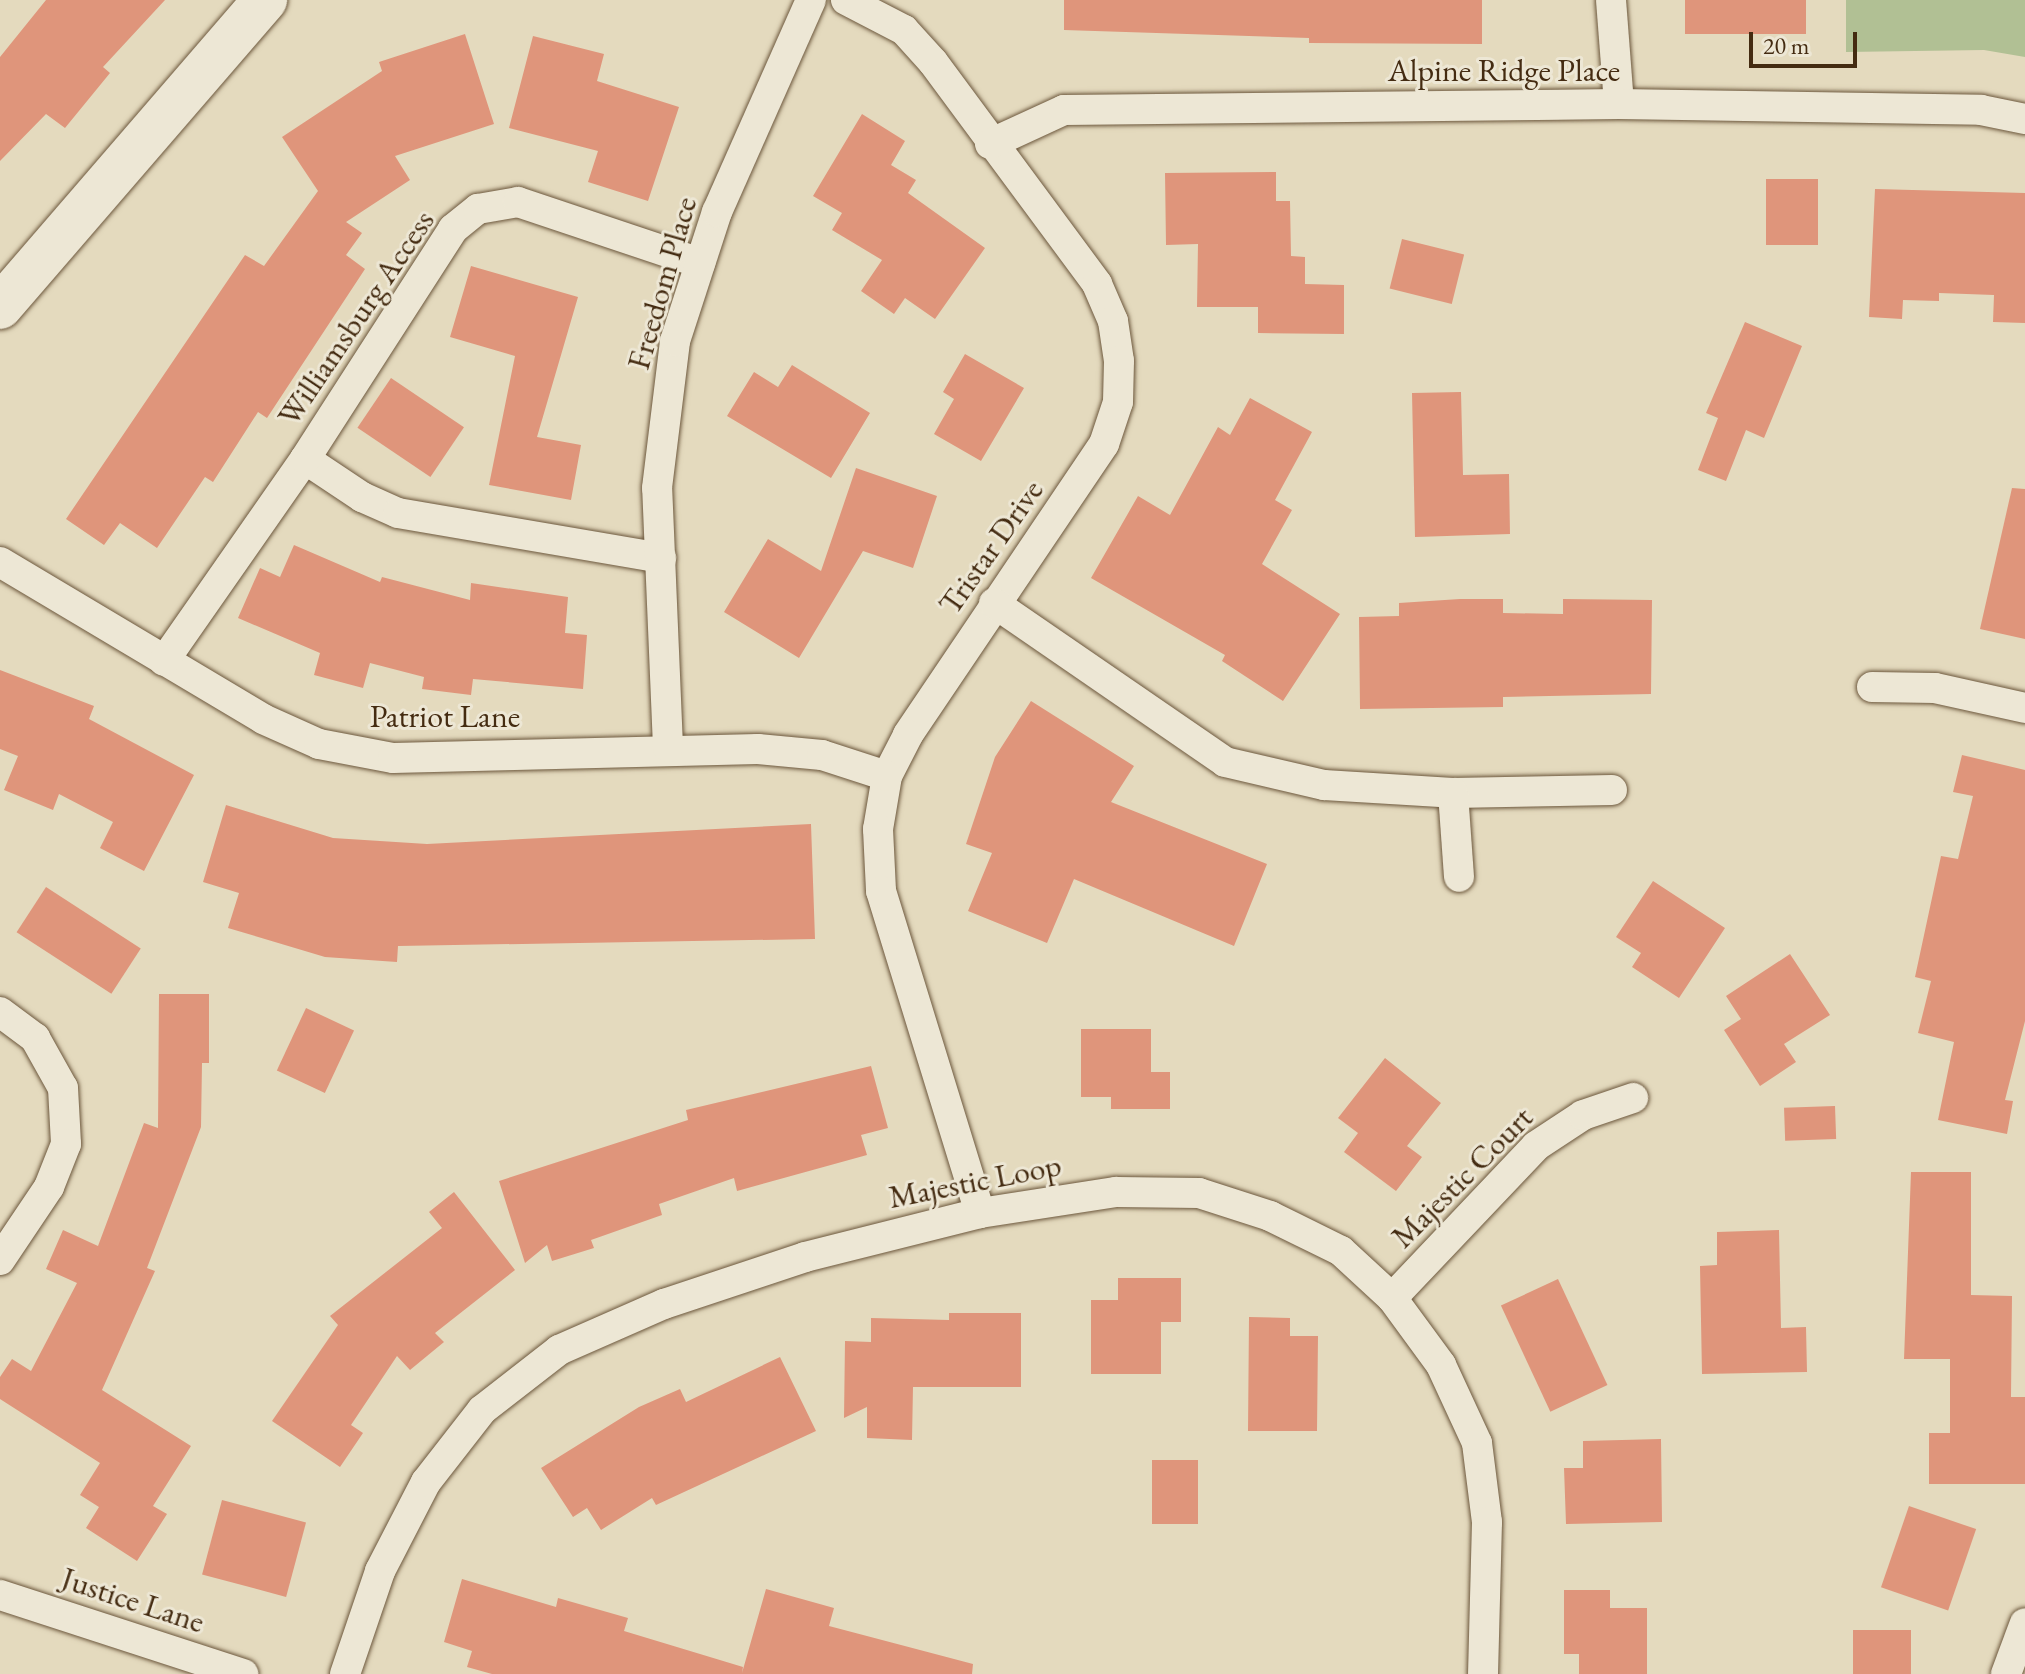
<!DOCTYPE html>
<style>
body{margin:0}
#map{position:relative;width:2025px;height:1674px;overflow:hidden;background:#e4dabe;font-family:"EB Garamond",serif}
div>[style]{position:absolute}
[style*='--x']{left:calc(var(--x)*1px);top:calc(var(--y)*1px);width:calc(var(--w)*1px);rotate:calc(var(--a)*1deg)}
.green>*{inset:0;background:#b1c094}
.building>*{inset:0;background:#df957b;transform-origin:0 0}
.roads{filter:drop-shadow(0 0 2px #6c573c) drop-shadow(0 0 2px #6c573c)}
.street>*{height:30px;margin:-15px;padding:0 15px;transform-origin:15px;border-radius:15px;background:#ede7d5}
.secondary>*{height:44px;margin:-22px;padding:0 22px;transform-origin:22px;border-radius:22px;background:#ede7d5}
span{translate:-50% -50%;white-space:nowrap;text-align:center;line-height:1.15;-webkit-text-stroke:6px #ede7d5;paint-order:stroke}
.street-label{font-size:32px;color:#442b11}
.scale{position:absolute;left:1749px;top:32px;width:108px;height:36px;box-sizing:border-box;border:4px solid #442b11;border-top:0;padding-left:10px;font-size:24px;line-height:28px;white-space:nowrap;color:#442b11;-webkit-text-stroke:6px #ede7d5;paint-order:stroke}
</style>
<div id="map">
<div class="green">
<i style="clip-path:polygon(1846px 0,2025px 0,2025px 57px,1984px 50px,1846px 52px)"></i>
</div>
<div class="building">
<i style="clip-path:polygon(46px 0,165px 0,103px 67px,110px 73px,65px 128px,46px 114px,0 161px,0 57px)"></i>
<i style="clip-path:polygon(1064px 0,1482px 0,1482px 44px,1309px 43px,1309px 38px,1064px 30px)"></i>
<i style="left:1685px;top:0;width:121px;height:34px"></i>
<i style="clip-path:polygon(465px 34px,494px 124px,395px 156px,410px 180px,346px 222px,362px 233px,346px 255px,365px 269px,267px 418px,258px 412px,213px 482px,205px 477px,157px 548px,120px 523px,104px 545px,66px 519px,245px 255px,264px 266px,318px 191px,282px 137px,382px 71px,379px 62px)"></i>
<i style="clip-path:polygon(533px 36px,604px 54px,597px 81px,679px 107px,648px 201px,588px 182px,598px 151px,509px 128px)"></i>
<i style="clip-path:polygon(862px 114px,905px 141px,891px 165px,916px 180px,908px 193px,985px 248px,935px 319px,905px 298px,894px 314px,861px 291px,882px 260px,832px 230px,842px 213px,813px 196px)"></i>
<i style="clip-path:polygon(1276px 172px,1276px 201px,1290px 201px,1291px 256px,1305px 257px,1305px 284px,1344px 285px,1344px 334px,1258px 333px,1258px 307px,1197px 307px,1198px 244px,1166px 245px,1165px 173px)"></i>
<i style="left:1766px;top:179px;width:52px;height:66px"></i>
<i style="clip-path:polygon(1875px 189px,2025px 193px,2025px 323px,1993px 322px,1994px 295px,1939px 293px,1939px 301px,1903px 300px,1902px 319px,1869px 317px)"></i>
<i style="left:1402px;top:239px;width:64px;height:51px;rotate:14deg"></i>
<i style="clip-path:polygon(471px 266px,578px 297px,537px 437px,581px 445px,571px 500px,489px 485px,515px 356px,450px 337px)"></i>
<i style="clip-path:polygon(1745px 322px,1802px 346px,1764px 438px,1746px 430px,1726px 481px,1698px 470px,1718px 418px,1706px 413px)"></i>
<i style="clip-path:polygon(965px 354px,1024px 388px,981px 461px,934px 434px,954px 399px,943px 392px)"></i>
<i style="clip-path:polygon(792px 365px,870px 413px,831px 478px,727px 416px,754px 372px,778px 387px)"></i>
<i style="left:391px;top:378px;width:88px;height:60px;rotate:34deg"></i>
<i style="clip-path:polygon(1461px 392px,1463px 475px,1509px 474px,1510px 534px,1415px 537px,1412px 393px)"></i>
<i style="clip-path:polygon(1250px 398px,1312px 432px,1275px 500px,1292px 510px,1262px 564px,1340px 614px,1283px 701px,1222px 661px,1225px 655px,1091px 578px,1138px 496px,1170px 515px,1218px 427px,1230px 435px)"></i>
<i style="clip-path:polygon(856px 468px,937px 496px,913px 568px,863px 551px,799px 658px,724px 612px,768px 539px,821px 571px)"></i>
<i style="clip-path:polygon(2012px 488px,2025px 489px,2025px 639px,1980px 629px)"></i>
<i style="clip-path:polygon(294px 545px,380px 582px,382px 577px,470px 600px,471px 583px,568px 597px,565px 633px,587px 635px,583px 689px,473px 679px,471px 695px,422px 689px,424px 677px,370px 663px,363px 688px,314px 675px,320px 653px,238px 618px,260px 568px,280px 577px)"></i>
<i style="clip-path:polygon(1460px 599px,1503px 599px,1503px 613px,1563px 614px,1563px 599px,1652px 600px,1651px 694px,1503px 697px,1503px 707px,1360px 709px,1359px 617px,1399px 616px,1399px 603px)"></i>
<i style="clip-path:polygon(0 670px,94px 706px,89px 719px,194px 775px,144px 871px,100px 848px,113px 822px,59px 794px,53px 810px,4px 790px,18px 756px,0 749px)"></i>
<i style="clip-path:polygon(1031px 701px,1134px 766px,1111px 802px,1267px 864px,1234px 946px,1074px 879px,1047px 943px,968px 911px,992px 853px,966px 844px,995px 757px)"></i>
<i style="clip-path:polygon(1962px 755px,2025px 770px,2025px 1021px,2005px 1100px,2013px 1101px,2007px 1134px,1938px 1120px,1954px 1042px,1918px 1033px,1931px 981px,1915px 977px,1941px 856px,1958px 859px,1973px 796px,1953px 792px)"></i>
<i style="clip-path:polygon(226px 805px,333px 838px,427px 844px,811px 824px,815px 939px,398px 946px,397px 962px,325px 957px,228px 928px,239px 893px,203px 882px)"></i>
<i style="clip-path:polygon(1653px 881px,1725px 928px,1679px 998px,1632px 967px,1641px 953px,1616px 937px)"></i>
<i style="left:46px;top:887px;width:113px;height:54px;rotate:33deg"></i>
<i style="clip-path:polygon(1790px 954px,1830px 1015px,1784px 1044px,1796px 1062px,1760px 1086px,1724px 1030px,1741px 1019px,1726px 996px)"></i>
<i style="clip-path:polygon(159px 994px,209px 994px,209px 1063px,202px 1063px,201px 1127px,147px 1268px,155px 1271px,102px 1390px,191px 1446px,153px 1506px,167px 1514px,137px 1561px,86px 1528px,99px 1507px,80px 1495px,100px 1463px,0 1399px,0 1377px,12px 1359px,31px 1371px,77px 1283px,46px 1269px,63px 1230px,98px 1246px,144px 1123px,158px 1128px)"></i>
<i style="left:306px;top:1008px;width:53px;height:69px;rotate:25deg"></i>
<i style="clip-path:polygon(1081px 1029px,1151px 1029px,1151px 1072px,1170px 1072px,1170px 1109px,1111px 1109px,1111px 1097px,1081px 1097px)"></i>
<i style="clip-path:polygon(1385px 1058px,1441px 1103px,1407px 1146px,1422px 1157px,1396px 1191px,1344px 1152px,1358px 1133px,1338px 1118px)"></i>
<i style="clip-path:polygon(871px 1066px,888px 1128px,861px 1135px,867px 1155px,737px 1191px,734px 1178px,659px 1204px,662px 1215px,591px 1240px,594px 1248px,552px 1261px,547px 1245px,525px 1263px,499px 1181px,688px 1120px,686px 1110px)"></i>
<i style="left:1835px;top:1106px;width:33px;height:51px;rotate:88deg"></i>
<i style="clip-path:polygon(1911px 1172px,1971px 1172px,1971px 1295px,2012px 1296px,2011px 1397px,2025px 1397px,2025px 1484px,1929px 1484px,1929px 1433px,1950px 1433px,1950px 1359px,1904px 1359px)"></i>
<i style="clip-path:polygon(454px 1192px,515px 1270px,435px 1333px,444px 1342px,410px 1370px,397px 1356px,351px 1425px,363px 1433px,340px 1467px,272px 1421px,338px 1325px,330px 1316px,442px 1228px,429px 1212px)"></i>
<i style="clip-path:polygon(1779px 1230px,1781px 1328px,1806px 1327px,1807px 1372px,1702px 1374px,1700px 1266px,1717px 1265px,1717px 1232px)"></i>
<i style="clip-path:polygon(1118px 1278px,1181px 1278px,1181px 1322px,1161px 1322px,1161px 1374px,1091px 1374px,1091px 1300px,1118px 1300px)"></i>
<i style="left:1558px;top:1279px;width:117px;height:63px;rotate:65deg"></i>
<i style="clip-path:polygon(949px 1313px,1021px 1313px,1021px 1387px,913px 1387px,912px 1440px,867px 1438px,867px 1407px,844px 1418px,845px 1341px,871px 1342px,871px 1318px,949px 1320px)"></i>
<i style="clip-path:polygon(1249px 1317px,1290px 1318px,1290px 1336px,1318px 1336px,1317px 1431px,1248px 1431px)"></i>
<i style="clip-path:polygon(780px 1357px,816px 1431px,656px 1505px,652px 1498px,601px 1530px,587px 1508px,573px 1517px,541px 1468px,639px 1407px,680px 1389px,686px 1402px)"></i>
<i style="clip-path:polygon(1661px 1439px,1662px 1522px,1566px 1524px,1564px 1468px,1583px 1468px,1583px 1441px)"></i>
<i style="left:1152px;top:1460px;width:46px;height:64px"></i>
<i style="left:222px;top:1500px;width:87px;height:77px;rotate:15deg"></i>
<i style="left:1909px;top:1506px;width:71px;height:86px;rotate:19deg"></i>
<i style="clip-path:polygon(462px 1579px,556px 1607px,558px 1598px,628px 1618px,624px 1631px,743px 1667px,742px 1673px,766px 1589px,834px 1608px,829px 1626px,973px 1664px,972px 1674px,492px 1674px,467px 1667px,472px 1651px,444px 1642px)"></i>
<i style="clip-path:polygon(1564px 1590px,1610px 1590px,1610px 1608px,1647px 1608px,1647px 1674px,1579px 1674px,1579px 1654px,1564px 1654px)"></i>
<i style="left:1911px;top:1630px;width:44px;height:58px;rotate:90deg"></i>
</div>
<div class="roads">
<div class="street">
<i style="--x:846;--y:0;--w:65;--a:27.3"></i>
<i style="--x:904;--y:30;--w:43;--a:47.8"></i>
<i style="--x:933;--y:62;--w:276;--a:53.5"></i>
<i style="--x:1097;--y:284;--w:40;--a:66.6"></i>
<i style="--x:1113;--y:321;--w:40;--a:81.5"></i>
<i style="--x:1119;--y:361;--w:41;--a:91.4"></i>
<i style="--x:1118;--y:402;--w:44;--a:108.4"></i>
<i style="--x:1104;--y:444;--w:351;--a:124"></i>
<i style="--x:908;--y:735;--w:46;--a:117.1"></i>
<i style="--x:887;--y:776;--w:54;--a:99.6"></i>
<i style="--x:878;--y:829;--w:62;--a:87.2"></i>
<i style="--x:881;--y:891;--w:337;--a:72.9"></i>
<i style="--x:1611;--y:0;--w:104;--a:85.6"></i>
<i style="--x:990;--y:144;--w:81;--a:-24.7"></i>
<i style="--x:1064;--y:110;--w:555;--a:-0.62"></i>
<i style="--x:1619;--y:104;--w:362;--a:0.9"></i>
<i style="--x:1981;--y:110;--w:45;--a:11.6"></i>
<i style="--x:305;--y:459;--w:69;--a:33.7"></i>
<i style="--x:362;--y:497;--w:39;--a:24"></i>
<i style="--x:398;--y:513;--w:267;--a:9.7"></i>
<i style="--x:0;--y:562;--w:306;--a:30.8"></i>
<i style="--x:263;--y:719;--w:61;--a:24.1"></i>
<i style="--x:319;--y:744;--w:75;--a:10.7"></i>
<i style="--x:393;--y:758;--w:365;--a:-1.4"></i>
<i style="--x:758;--y:749;--w:64;--a:5.4"></i>
<i style="--x:822;--y:755;--w:68;--a:17.9"></i>
<i style="--x:994;--y:603;--w:280;--a:34.5"></i>
<i style="--x:1225;--y:762;--w:102;--a:13.1"></i>
<i style="--x:1324;--y:785;--w:129;--a:3.5"></i>
<i style="--x:1453;--y:793;--w:159;--a:-1.1"></i>
<i style="--x:164;--y:661;--w:246;--a:-55.1"></i>
<i style="--x:305;--y:459;--w:274;--a:-57.2"></i>
<i style="--x:453;--y:229;--w:32;--a:-39"></i>
<i style="--x:478;--y:209;--w:41;--a:-9.9"></i>
<i style="--x:518;--y:202;--w:192;--a:18.5"></i>
<i style="--x:1872;--y:687;--w:63;--a:0.9"></i>
<i style="--x:1935;--y:688;--w:92;--a:12.5"></i>
<i style="--x:668;--y:747;--w:259;--a:-92.4"></i>
<i style="--x:657;--y:488;--w:148;--a:-83"></i>
<i style="--x:675;--y:341;--w:136;--a:-72"></i>
<i style="--x:717;--y:212;--w:232;--a:-66.1"></i>
<i style="--x:1453;--y:793;--w:84;--a:85.9"></i>
<i style="--x:0;--y:1012;--w:44;--a:36.6"></i>
<i style="--x:35;--y:1038;--w:57;--a:60.8"></i>
<i style="--x:63;--y:1088;--w:56;--a:86.9"></i>
<i style="--x:66;--y:1144;--w:46;--a:111.6"></i>
<i style="--x:49;--y:1187;--w:88;--a:123.9"></i>
<i style="--x:1392;--y:1298;--w:209;--a:-46.5"></i>
<i style="--x:1536;--y:1146;--w:56;--a:-33.4"></i>
<i style="--x:1583;--y:1115;--w:53;--a:-18.8"></i>
<i style="--x:0;--y:1595;--w:256;--a:18"></i>
<i style="--x:345;--y:1674;--w:109;--a:-71.2"></i>
<i style="--x:380;--y:1571;--w:100;--a:-62.7"></i>
<i style="--x:426;--y:1482;--w:91;--a:-52.1"></i>
<i style="--x:482;--y:1410;--w:98;--a:-37.9"></i>
<i style="--x:559;--y:1350;--w:115;--a:-23.7"></i>
<i style="--x:664;--y:1304;--w:149;--a:-18.4"></i>
<i style="--x:805;--y:1257;--w:180;--a:-14.1"></i>
<i style="--x:980;--y:1213;--w:138;--a:-8.8"></i>
<i style="--x:1116;--y:1192;--w:83;--a:0.7"></i>
<i style="--x:1199;--y:1193;--w:75;--a:17.9"></i>
<i style="--x:1270;--y:1216;--w:79;--a:26.2"></i>
<i style="--x:1341;--y:1251;--w:69;--a:42.7"></i>
<i style="--x:1392;--y:1298;--w:83;--a:53.8"></i>
<i style="--x:1441;--y:1365;--w:86;--a:65.2"></i>
<i style="--x:1477;--y:1443;--w:80;--a:82.8"></i>
<i style="--x:1487;--y:1522;--w:152;--a:91.5"></i>
<i style="--x:2006;--y:1674;--w:54;--a:-69.6"></i>
</div>
<div class="secondary">
<i style="--x:0;--y:307;--w:406;--a:-49.2"></i>
</div>
</div>
<div class="street-label">
<span style="left:1504px;top:70px">Alpine Ridge Place</span>
<span style="left:662px;top:283px;rotate:-74deg">Freedom Place</span>
<span style="left:356px;top:318px;rotate:-56deg">Williamsburg Access</span>
<span style="left:991px;top:547px;rotate:-55deg">Tristar Drive</span>
<span style="left:445px;top:716px">Patriot Lane</span>
<span style="left:1462px;top:1177px;rotate:-45deg">Majestic Court</span>
<span style="left:975px;top:1181px;rotate:-11deg">Majestic Loop</span>
<span style="left:133px;top:1600px;rotate:18deg">Justice Lane</span>
</div>
<div class="scale">20 m</div>
</div>
